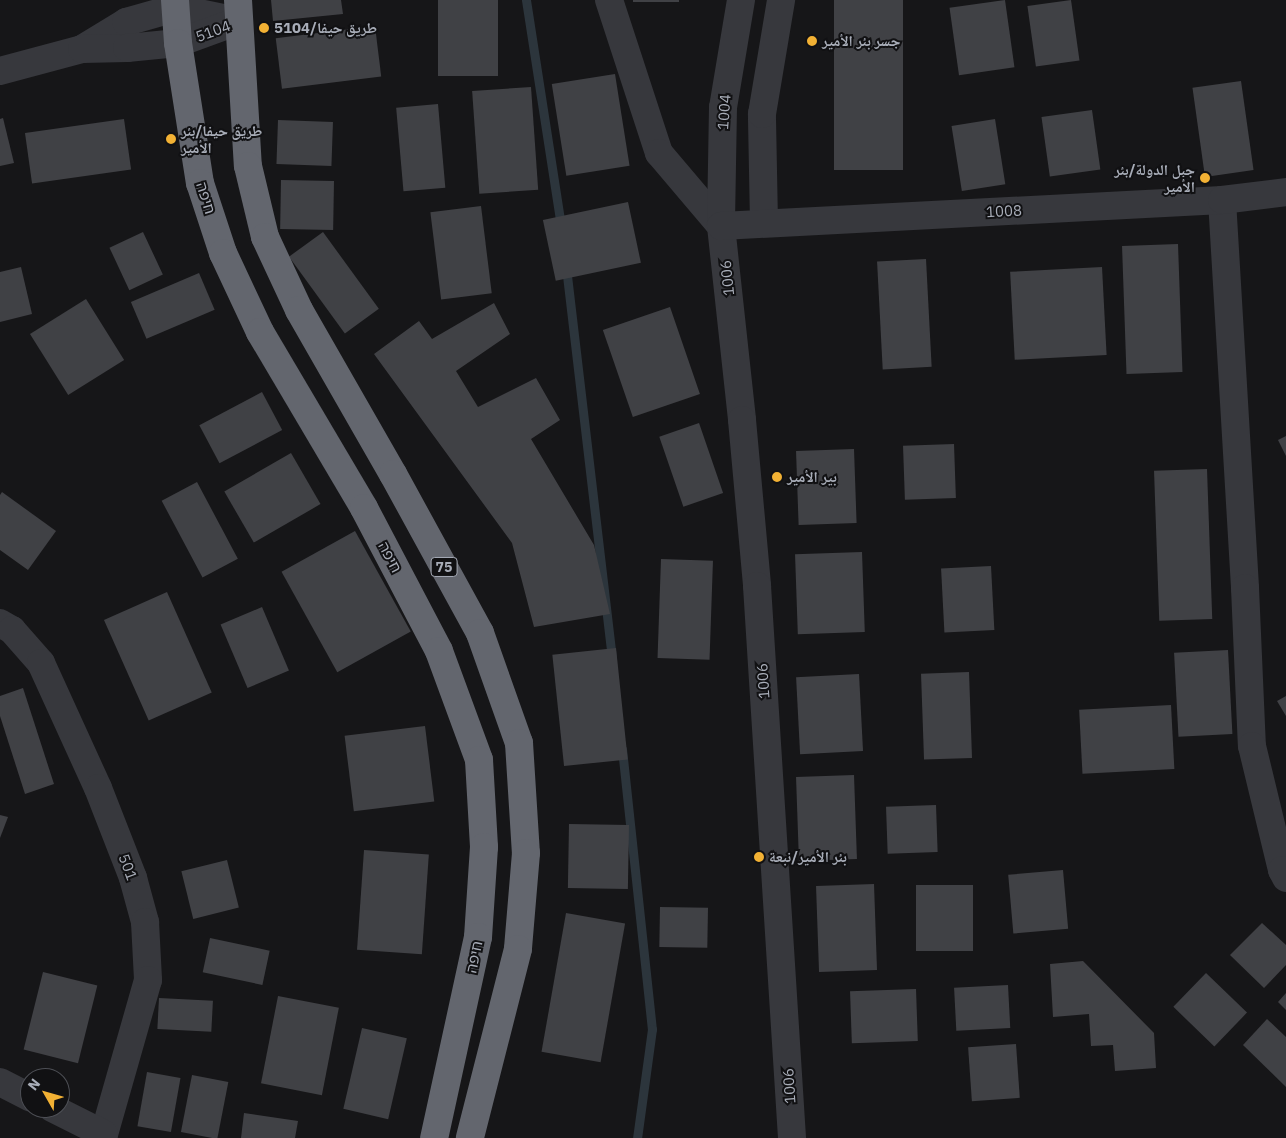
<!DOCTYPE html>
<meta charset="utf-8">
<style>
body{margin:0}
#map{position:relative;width:1286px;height:1138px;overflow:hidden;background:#161618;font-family:"IBM Plex Sans","Noto Naskh Arabic","Noto Sans Hebrew",sans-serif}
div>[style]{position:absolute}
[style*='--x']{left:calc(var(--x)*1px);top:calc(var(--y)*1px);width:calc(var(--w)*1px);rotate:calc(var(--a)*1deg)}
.stream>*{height:9px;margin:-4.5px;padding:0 4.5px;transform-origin:4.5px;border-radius:4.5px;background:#2c353c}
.building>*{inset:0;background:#404145;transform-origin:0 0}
.minor>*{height:28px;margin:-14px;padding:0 14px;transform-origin:14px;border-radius:14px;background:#37383d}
.highway>*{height:28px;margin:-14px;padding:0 14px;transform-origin:14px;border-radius:14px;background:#63666e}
.dots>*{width:14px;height:14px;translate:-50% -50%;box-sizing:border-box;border:2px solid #111113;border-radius:50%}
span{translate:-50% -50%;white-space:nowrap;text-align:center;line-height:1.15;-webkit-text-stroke:4px #111113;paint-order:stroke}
.shield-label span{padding:1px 4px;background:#111113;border:1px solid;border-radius:4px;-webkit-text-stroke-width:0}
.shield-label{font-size:14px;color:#a8adb8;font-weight:700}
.poi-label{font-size:15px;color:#a8adb8;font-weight:700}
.left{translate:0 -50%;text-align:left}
.right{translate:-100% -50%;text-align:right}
.street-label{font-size:15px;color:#a8adb8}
.north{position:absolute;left:20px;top:1068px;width:50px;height:50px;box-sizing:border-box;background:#111113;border:1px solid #4d4f55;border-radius:50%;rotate:308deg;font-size:14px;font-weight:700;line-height:20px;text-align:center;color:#a8adb8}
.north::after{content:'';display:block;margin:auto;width:18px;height:22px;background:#f2b134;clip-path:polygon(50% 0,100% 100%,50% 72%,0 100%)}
</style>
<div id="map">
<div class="stream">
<i style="--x:526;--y:0;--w:230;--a:81.2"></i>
<i style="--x:566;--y:267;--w:395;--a:83.3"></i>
<i style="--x:622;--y:749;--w:282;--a:83.9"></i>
<i style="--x:652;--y:1029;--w:110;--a:97.8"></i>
</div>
<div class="building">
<i style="clip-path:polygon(271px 0,341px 0,343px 14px,273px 21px)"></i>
<i style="left:438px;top:0;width:60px;height:76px"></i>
<i style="left:633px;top:0;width:46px;height:2px"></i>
<i style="left:834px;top:0;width:69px;height:170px"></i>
<i style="left:1005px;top:0;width:68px;height:56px;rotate:82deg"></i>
<i style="left:1071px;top:0;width:61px;height:44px;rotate:82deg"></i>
<i style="left:375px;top:26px;width:51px;height:100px;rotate:83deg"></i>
<i style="left:615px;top:74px;width:93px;height:64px;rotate:81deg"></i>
<i style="left:1241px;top:81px;width:90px;height:49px;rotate:82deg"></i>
<i style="left:531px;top:87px;width:103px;height:59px;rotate:86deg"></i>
<i style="left:438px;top:104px;width:84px;height:42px;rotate:85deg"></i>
<i style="left:1092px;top:110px;width:60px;height:51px;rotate:82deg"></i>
<i style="clip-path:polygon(3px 118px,14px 163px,0 166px,0 119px)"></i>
<i style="left:124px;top:119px;width:51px;height:100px;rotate:82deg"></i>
<i style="left:995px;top:119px;width:66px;height:44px;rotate:81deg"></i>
<i style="left:278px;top:120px;width:55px;height:44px;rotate:2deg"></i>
<i style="left:281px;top:180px;width:53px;height:49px;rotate:1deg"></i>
<i style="left:628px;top:202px;width:62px;height:87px;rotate:78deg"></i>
<i style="left:481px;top:206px;width:88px;height:51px;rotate:83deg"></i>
<i style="left:143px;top:232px;width:47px;height:37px;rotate:65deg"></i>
<i style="left:323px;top:232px;width:95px;height:42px;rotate:54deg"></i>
<i style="left:1178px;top:244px;width:128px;height:56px;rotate:88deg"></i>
<i style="left:926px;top:259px;width:108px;height:49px;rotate:87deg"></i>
<i style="clip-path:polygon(21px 267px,32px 314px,0 322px,0 272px)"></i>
<i style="left:1102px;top:267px;width:88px;height:92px;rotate:87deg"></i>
<i style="left:199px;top:273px;width:40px;height:74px;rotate:67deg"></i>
<i style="left:86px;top:299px;width:72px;height:66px;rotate:58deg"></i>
<i style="clip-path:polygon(494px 303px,510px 334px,456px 371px,478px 407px,536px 378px,560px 420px,531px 439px,594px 545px,610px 614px,534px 627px,512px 543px,374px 354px,419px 321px,432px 339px)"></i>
<i style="left:670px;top:307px;width:92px;height:71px;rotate:71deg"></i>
<i style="left:262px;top:392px;width:43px;height:71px;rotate:62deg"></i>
<i style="left:699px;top:423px;width:74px;height:42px;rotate:71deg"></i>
<i style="clip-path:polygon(1286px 436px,1286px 456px,1278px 440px)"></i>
<i style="left:954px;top:444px;width:54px;height:51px;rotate:88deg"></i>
<i style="left:854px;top:449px;width:74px;height:58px;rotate:88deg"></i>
<i style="left:291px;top:453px;width:59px;height:77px;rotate:60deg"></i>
<i style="left:1207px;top:469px;width:150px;height:53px;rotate:88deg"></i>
<i style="left:197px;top:482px;width:87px;height:40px;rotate:62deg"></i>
<i style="clip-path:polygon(2px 492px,56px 531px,28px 570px,0 550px,0 495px)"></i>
<i style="left:355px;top:531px;width:115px;height:84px;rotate:61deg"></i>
<i style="left:862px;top:552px;width:80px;height:67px;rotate:88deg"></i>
<i style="left:661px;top:559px;width:52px;height:99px;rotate:2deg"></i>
<i style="left:991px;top:566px;width:64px;height:50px;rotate:87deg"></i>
<i style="left:167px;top:592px;width:110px;height:69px;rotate:66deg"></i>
<i style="left:262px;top:607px;width:69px;height:45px;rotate:67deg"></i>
<i style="left:616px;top:648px;width:112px;height:64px;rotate:84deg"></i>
<i style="left:1228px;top:650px;width:84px;height:54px;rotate:87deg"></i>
<i style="left:969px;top:672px;width:86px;height:48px;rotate:88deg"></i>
<i style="left:859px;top:674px;width:77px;height:63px;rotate:87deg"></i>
<i style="clip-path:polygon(23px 688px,54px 784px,25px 794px,0 716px,0 696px)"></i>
<i style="clip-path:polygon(1286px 696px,1286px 716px,1277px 701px)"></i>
<i style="left:1171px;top:705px;width:64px;height:92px;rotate:87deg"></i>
<i style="left:425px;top:726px;width:76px;height:81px;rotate:83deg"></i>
<i style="left:854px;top:775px;width:84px;height:58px;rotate:88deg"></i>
<i style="left:936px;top:805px;width:47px;height:50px;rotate:88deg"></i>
<i style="clip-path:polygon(0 815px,8px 817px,0 838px)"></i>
<i style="left:569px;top:824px;width:60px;height:64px;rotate:1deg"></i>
<i style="left:364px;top:850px;width:65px;height:100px;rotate:4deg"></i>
<i style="left:227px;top:860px;width:49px;height:47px;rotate:76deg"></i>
<i style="left:1063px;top:870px;width:59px;height:55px;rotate:85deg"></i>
<i style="left:874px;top:884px;width:86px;height:58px;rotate:88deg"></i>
<i style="left:916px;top:885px;width:57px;height:66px"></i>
<i style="left:660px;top:907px;width:48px;height:40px;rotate:1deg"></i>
<i style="left:566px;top:913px;width:60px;height:141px;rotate:10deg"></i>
<i style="clip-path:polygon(1262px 923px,1286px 945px,1286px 965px,1264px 988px,1230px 955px)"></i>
<i style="left:210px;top:938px;width:61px;height:35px;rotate:12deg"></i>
<i style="clip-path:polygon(1083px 961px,1154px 1033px,1156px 1068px,1115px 1071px,1113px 1045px,1091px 1046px,1089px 1014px,1053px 1017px,1050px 964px)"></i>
<i style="left:43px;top:972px;width:56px;height:80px;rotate:14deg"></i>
<i style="left:1206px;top:973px;width:57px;height:47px;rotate:44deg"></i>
<i style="left:1008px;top:985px;width:43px;height:54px;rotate:87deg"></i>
<i style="left:916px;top:989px;width:52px;height:66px;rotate:88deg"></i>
<i style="clip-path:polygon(1286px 993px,1286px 1010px,1278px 1002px)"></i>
<i style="left:278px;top:996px;width:62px;height:89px;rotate:11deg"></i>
<i style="left:159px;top:998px;width:54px;height:31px;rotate:3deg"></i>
<i style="clip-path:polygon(1267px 1019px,1286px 1037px,1286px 1087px,1243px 1045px)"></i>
<i style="left:362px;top:1028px;width:46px;height:83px;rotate:13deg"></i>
<i style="left:1016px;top:1044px;width:54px;height:48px;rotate:86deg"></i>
<i style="left:147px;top:1072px;width:34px;height:55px;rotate:10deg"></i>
<i style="left:192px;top:1075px;width:37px;height:58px;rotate:11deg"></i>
<i style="clip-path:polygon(244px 1113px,298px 1121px,295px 1138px,241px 1138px)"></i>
</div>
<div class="minor">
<i style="--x:609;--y:0;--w:161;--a:71.9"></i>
<i style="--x:659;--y:153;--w:96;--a:49.7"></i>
<i style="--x:741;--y:0;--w:109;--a:99.5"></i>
<i style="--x:723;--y:107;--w:119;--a:91"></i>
<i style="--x:721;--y:226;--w:195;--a:83.8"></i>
<i style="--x:742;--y:420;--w:167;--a:84.8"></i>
<i style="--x:757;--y:586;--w:553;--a:86.37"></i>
<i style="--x:82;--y:49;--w:52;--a:-31.5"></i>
<i style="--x:126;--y:22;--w:51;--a:-15.9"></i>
<i style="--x:175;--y:8;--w:64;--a:11.7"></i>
<i style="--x:0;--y:71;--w:85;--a:-15"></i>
<i style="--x:82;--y:49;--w:45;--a:-1.3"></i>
<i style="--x:127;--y:48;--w:51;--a:-5.6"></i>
<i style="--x:178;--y:43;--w:64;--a:-20.1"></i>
<i style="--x:1222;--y:200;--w:389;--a:86.6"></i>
<i style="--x:1245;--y:588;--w:158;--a:87.5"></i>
<i style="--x:1252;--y:746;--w:128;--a:76.4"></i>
<i style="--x:1282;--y:870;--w:9;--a:63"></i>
<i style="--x:764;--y:223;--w:109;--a:-91.1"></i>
<i style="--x:762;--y:114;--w:116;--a:-80.5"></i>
<i style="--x:721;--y:226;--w:502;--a:-2.97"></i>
<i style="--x:1222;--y:200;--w:64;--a:-7.1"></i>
<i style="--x:0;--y:623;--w:14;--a:30"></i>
<i style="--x:12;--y:630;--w:44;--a:48.7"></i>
<i style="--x:41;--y:663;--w:137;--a:65.5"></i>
<i style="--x:98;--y:788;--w:97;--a:68.7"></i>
<i style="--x:133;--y:878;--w:46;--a:74.7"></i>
<i style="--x:145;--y:922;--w:58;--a:87"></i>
<i style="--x:148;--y:980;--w:164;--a:105.9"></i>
<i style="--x:0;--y:1082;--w:34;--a:27"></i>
<i style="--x:52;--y:1108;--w:58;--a:26.6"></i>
</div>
<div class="highway">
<i style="--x:175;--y:0;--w:43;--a:86"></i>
<i style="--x:178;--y:43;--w:142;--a:81.1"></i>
<i style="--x:200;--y:183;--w:74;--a:71.8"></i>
<i style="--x:223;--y:253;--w:87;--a:64.9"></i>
<i style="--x:260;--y:332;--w:204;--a:59.4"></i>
<i style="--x:364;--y:508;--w:161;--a:62.3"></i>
<i style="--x:439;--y:651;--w:116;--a:69.8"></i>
<i style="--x:479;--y:760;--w:87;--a:86.7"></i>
<i style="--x:484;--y:847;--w:90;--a:93.8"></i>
<i style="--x:478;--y:937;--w:206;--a:102.3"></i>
<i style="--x:238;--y:0;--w:166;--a:86.6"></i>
<i style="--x:248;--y:166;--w:73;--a:76.5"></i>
<i style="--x:265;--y:237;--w:81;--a:65"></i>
<i style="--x:299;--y:310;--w:189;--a:60.2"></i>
<i style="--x:393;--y:474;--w:181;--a:61.3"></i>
<i style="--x:480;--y:633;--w:117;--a:70.5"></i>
<i style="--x:519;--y:743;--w:110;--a:86.4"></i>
<i style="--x:526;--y:853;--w:96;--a:94.8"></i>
<i style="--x:518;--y:949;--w:195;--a:104.3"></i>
</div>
<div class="dots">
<i style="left:264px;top:28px;background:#f2b134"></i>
<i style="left:812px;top:41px;background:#f2b134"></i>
<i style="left:171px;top:139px;background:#f2b134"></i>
<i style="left:1205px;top:178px;background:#f2b134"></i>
<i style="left:777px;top:477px;background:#f2b134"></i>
<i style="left:759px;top:857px;background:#f2b134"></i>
</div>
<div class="shield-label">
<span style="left:444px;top:567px">75</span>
</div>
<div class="poi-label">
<span class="left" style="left:274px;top:28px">طريق حيفا/5104</span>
<span class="left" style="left:822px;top:41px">جسر بئر الأمير</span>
<span class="left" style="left:181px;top:139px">طريق حيفا/بئر<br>الأمير</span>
<span class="right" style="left:1195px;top:178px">جبل الدولة/بئر<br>الأمير</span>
<span class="left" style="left:787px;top:477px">بير الأمير</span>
<span class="left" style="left:769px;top:857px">بئر الأمير/نبعة</span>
</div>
<div class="street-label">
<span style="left:213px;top:31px;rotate:-20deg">5104</span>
<span style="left:724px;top:112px;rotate:-86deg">1004</span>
<span style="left:206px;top:198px;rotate:73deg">חיפה</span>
<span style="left:1004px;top:211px;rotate:-3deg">1008</span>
<span style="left:727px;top:278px;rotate:-96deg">1006</span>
<span style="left:390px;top:557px;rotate:62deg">חיפה</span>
<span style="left:763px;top:681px;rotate:-94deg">1006</span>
<span style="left:128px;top:867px;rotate:70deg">501</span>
<span style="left:474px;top:957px;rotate:-78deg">חיפה</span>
<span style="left:789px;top:1086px;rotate:-94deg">1006</span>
</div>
<div class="north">N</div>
</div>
